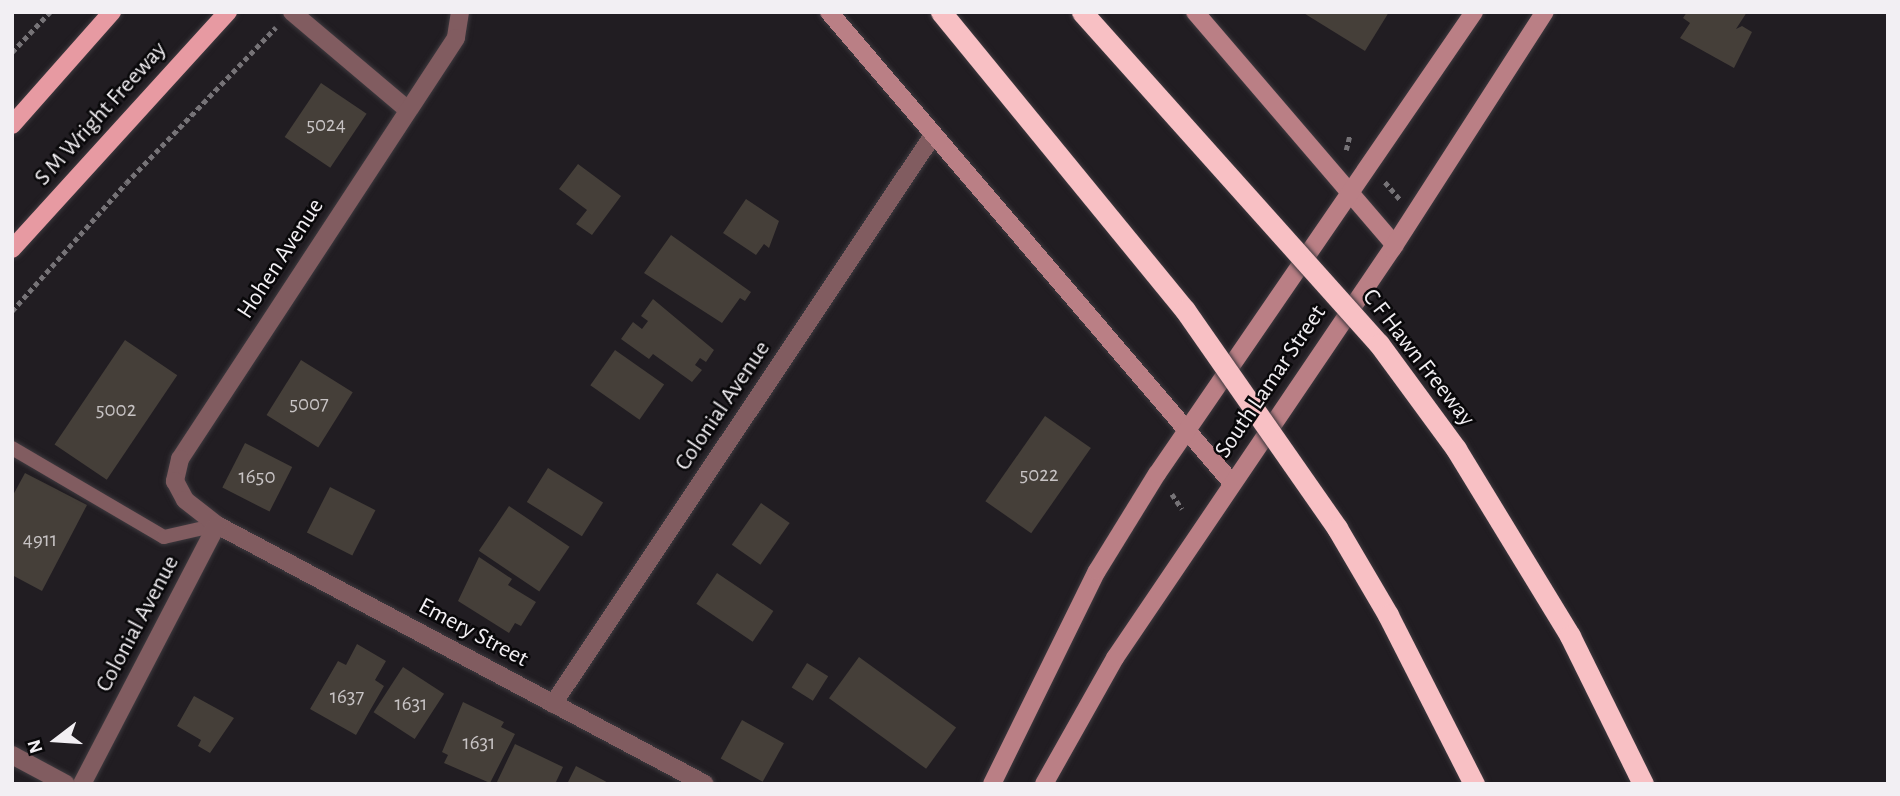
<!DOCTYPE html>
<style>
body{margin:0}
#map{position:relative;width:1900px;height:796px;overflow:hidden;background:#211d22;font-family:"Alegreya Sans",sans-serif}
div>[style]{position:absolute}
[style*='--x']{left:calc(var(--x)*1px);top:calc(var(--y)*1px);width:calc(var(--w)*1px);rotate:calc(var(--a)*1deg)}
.building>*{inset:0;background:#453f39;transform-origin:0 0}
.path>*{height:4.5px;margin-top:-2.25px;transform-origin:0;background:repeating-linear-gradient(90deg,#767377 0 5px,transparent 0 8.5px)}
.roads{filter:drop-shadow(0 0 2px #3e3a3f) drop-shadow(0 0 2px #3e3a3f)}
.lane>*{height:14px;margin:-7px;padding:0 7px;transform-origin:7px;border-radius:7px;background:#815c60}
.street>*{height:18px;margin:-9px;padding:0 9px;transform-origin:9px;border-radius:9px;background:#815c60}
.secondary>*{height:18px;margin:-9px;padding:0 9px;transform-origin:9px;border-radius:9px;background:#ba7f85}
.primary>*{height:18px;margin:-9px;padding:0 9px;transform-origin:9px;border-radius:9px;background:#e79aa2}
.bridges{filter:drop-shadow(0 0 2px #3e3a3f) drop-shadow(0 0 2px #3e3a3f)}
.highway-bridge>*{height:21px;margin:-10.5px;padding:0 10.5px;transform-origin:10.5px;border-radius:10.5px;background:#f8c0c4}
span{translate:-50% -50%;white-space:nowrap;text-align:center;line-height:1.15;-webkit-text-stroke:5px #09080a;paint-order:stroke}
.number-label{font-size:21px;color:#c7c3c4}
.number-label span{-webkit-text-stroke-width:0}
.street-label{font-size:24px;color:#f2eff3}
.frame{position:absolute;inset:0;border:14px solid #f2eff3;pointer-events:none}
.north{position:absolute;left:21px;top:705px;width:70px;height:70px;-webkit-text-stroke:5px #09080a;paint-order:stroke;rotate:253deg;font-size:19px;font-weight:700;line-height:28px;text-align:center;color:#f2eff3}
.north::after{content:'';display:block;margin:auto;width:24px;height:32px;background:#f2eff3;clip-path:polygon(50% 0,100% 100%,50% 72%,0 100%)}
</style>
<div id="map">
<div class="building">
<i style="clip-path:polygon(1302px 12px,1389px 12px,1365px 51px)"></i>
<i style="clip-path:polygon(1687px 12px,1747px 12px,1736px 29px,1742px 26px,1752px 32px,1734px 68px,1680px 38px,1690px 23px,1683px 18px)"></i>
<i style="left:321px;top:83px;width:55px;height:65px;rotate:34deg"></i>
<i style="clip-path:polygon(578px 164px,621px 196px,592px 235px,576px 224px,587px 210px,559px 189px)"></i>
<i style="clip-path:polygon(746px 199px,779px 221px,769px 248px,764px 244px,756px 255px,723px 233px)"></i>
<i style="clip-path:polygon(671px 235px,751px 292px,745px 301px,740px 298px,722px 323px,644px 273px)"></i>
<i style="clip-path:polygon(653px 299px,714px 350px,706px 362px,700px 358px,695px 365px,702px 370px,692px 382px,653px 354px,649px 359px,621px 339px,633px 322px,642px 329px,648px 321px,641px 316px)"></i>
<i style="left:125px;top:340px;width:63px;height:126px;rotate:34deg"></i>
<i style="left:615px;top:350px;width:60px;height:43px;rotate:35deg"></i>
<i style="left:301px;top:360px;width:61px;height:65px;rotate:32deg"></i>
<i style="left:1045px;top:416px;width:56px;height:104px;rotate:35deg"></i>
<i style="left:245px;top:443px;width:53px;height:50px;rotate:27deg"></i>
<i style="left:548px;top:468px;width:65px;height:40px;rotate:32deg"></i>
<i style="clip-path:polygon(25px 473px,87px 505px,42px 591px,12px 575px,12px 497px)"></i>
<i style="left:330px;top:487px;width:51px;height:51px;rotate:27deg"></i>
<i style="left:761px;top:503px;width:35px;height:51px;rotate:35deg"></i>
<i style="left:509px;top:506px;width:73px;height:54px;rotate:34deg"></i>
<i style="clip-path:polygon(479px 557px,512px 579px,508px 585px,536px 602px,521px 626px,515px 623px,509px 633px,458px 601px)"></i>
<i style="left:717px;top:573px;width:68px;height:37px;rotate:34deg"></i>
<i style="clip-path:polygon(357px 644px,386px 661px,375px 680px,384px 686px,356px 735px,310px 709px,338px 661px,346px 665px)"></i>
<i style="left:859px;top:657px;width:120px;height:51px;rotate:36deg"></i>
<i style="left:807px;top:663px;width:25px;height:29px;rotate:32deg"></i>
<i style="left:403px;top:667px;width:49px;height:54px;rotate:33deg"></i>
<i style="clip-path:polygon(194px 696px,234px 718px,210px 753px,198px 746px,201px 740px,177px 726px)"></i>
<i style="clip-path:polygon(463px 702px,504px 722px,501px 727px,515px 734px,490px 783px,444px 763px,448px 755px,442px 752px)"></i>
<i style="left:742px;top:720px;width:48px;height:44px;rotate:29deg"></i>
<i style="clip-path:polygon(515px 744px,563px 767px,555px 784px,496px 784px)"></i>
<i style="clip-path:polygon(576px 766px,603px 780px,610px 784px,567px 784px)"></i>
</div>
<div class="path">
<i style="--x:12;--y:52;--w:55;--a:-46.5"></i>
<i style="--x:1346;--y:150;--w:16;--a:-76"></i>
<i style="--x:1385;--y:182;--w:23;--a:49"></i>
<i style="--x:12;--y:311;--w:171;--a:-48.3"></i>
<i style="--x:126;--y:183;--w:216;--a:-46.1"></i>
<i style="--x:1172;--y:494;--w:18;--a:56"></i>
</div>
<div class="roads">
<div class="lane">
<i style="--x:12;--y:448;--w:176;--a:30.4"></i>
<i style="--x:164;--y:537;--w:54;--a:-12.8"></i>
</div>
<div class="street">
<i style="--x:292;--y:12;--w:152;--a:40.2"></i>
<i style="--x:460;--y:12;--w:26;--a:99"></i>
<i style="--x:456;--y:38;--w:503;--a:123.25"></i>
<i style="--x:180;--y:459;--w:23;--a:103"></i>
<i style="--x:175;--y:481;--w:21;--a:62"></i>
<i style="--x:185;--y:500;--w:41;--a:38"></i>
<i style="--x:217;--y:525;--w:552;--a:27.96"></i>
<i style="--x:553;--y:704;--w:684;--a:-56.26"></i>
<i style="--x:12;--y:755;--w:61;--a:28.2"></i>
<i style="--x:82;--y:784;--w:292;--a:-62.5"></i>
</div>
<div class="secondary">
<i style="--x:829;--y:12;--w:620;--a:49.45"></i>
<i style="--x:1195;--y:12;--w:307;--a:49.4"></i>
<i style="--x:992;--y:784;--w:237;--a:-63.8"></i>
<i style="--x:1097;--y:571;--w:114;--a:-58.3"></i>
<i style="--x:1157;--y:474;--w:560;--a:-55.54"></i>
<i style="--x:1044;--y:784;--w:145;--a:-60.6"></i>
<i style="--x:1115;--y:658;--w:494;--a:-55.9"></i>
<i style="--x:1392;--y:249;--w:282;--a:-57.2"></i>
</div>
<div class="primary">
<i style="--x:12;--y:125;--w:151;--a:-48.5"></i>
<i style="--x:12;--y:249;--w:321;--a:-47.7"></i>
</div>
</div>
<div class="bridges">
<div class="highway-bridge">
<i style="--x:941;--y:12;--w:385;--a:50.7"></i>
<i style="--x:1185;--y:310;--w:266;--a:55.1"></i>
<i style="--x:1337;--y:528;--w:101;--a:59.6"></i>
<i style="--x:1388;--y:615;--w:190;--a:63"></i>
<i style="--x:1082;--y:12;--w:445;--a:48.2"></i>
<i style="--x:1379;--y:344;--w:130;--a:53.7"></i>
<i style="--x:1456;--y:449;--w:219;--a:58.6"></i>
<i style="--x:1570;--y:636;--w:165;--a:63.7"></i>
</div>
</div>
<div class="number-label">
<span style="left:326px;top:125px">5024</span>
<span style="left:309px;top:404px">5007</span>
<span style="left:116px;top:410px">5002</span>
<span style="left:1039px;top:475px">5022</span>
<span style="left:257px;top:477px">1650</span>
<span style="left:40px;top:540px">4911</span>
<span style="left:347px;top:697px">1637</span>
<span style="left:411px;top:704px">1631</span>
<span style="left:479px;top:743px">1631</span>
</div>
<div class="street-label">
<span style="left:101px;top:114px;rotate:-48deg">S M Wright Freeway</span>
<span style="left:281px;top:259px;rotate:-57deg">Hohen Avenue</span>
<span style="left:1418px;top:358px;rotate:52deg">C F Hawn Freeway</span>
<span style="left:1271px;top:382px;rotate:-56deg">South Lamar Street</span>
<span style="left:723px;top:406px;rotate:-56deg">Colonial Avenue</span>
<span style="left:138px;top:624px;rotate:-62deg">Colonial Avenue</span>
<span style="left:473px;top:633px;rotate:28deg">Emery Street</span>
</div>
<div class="frame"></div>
<div class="north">N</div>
</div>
